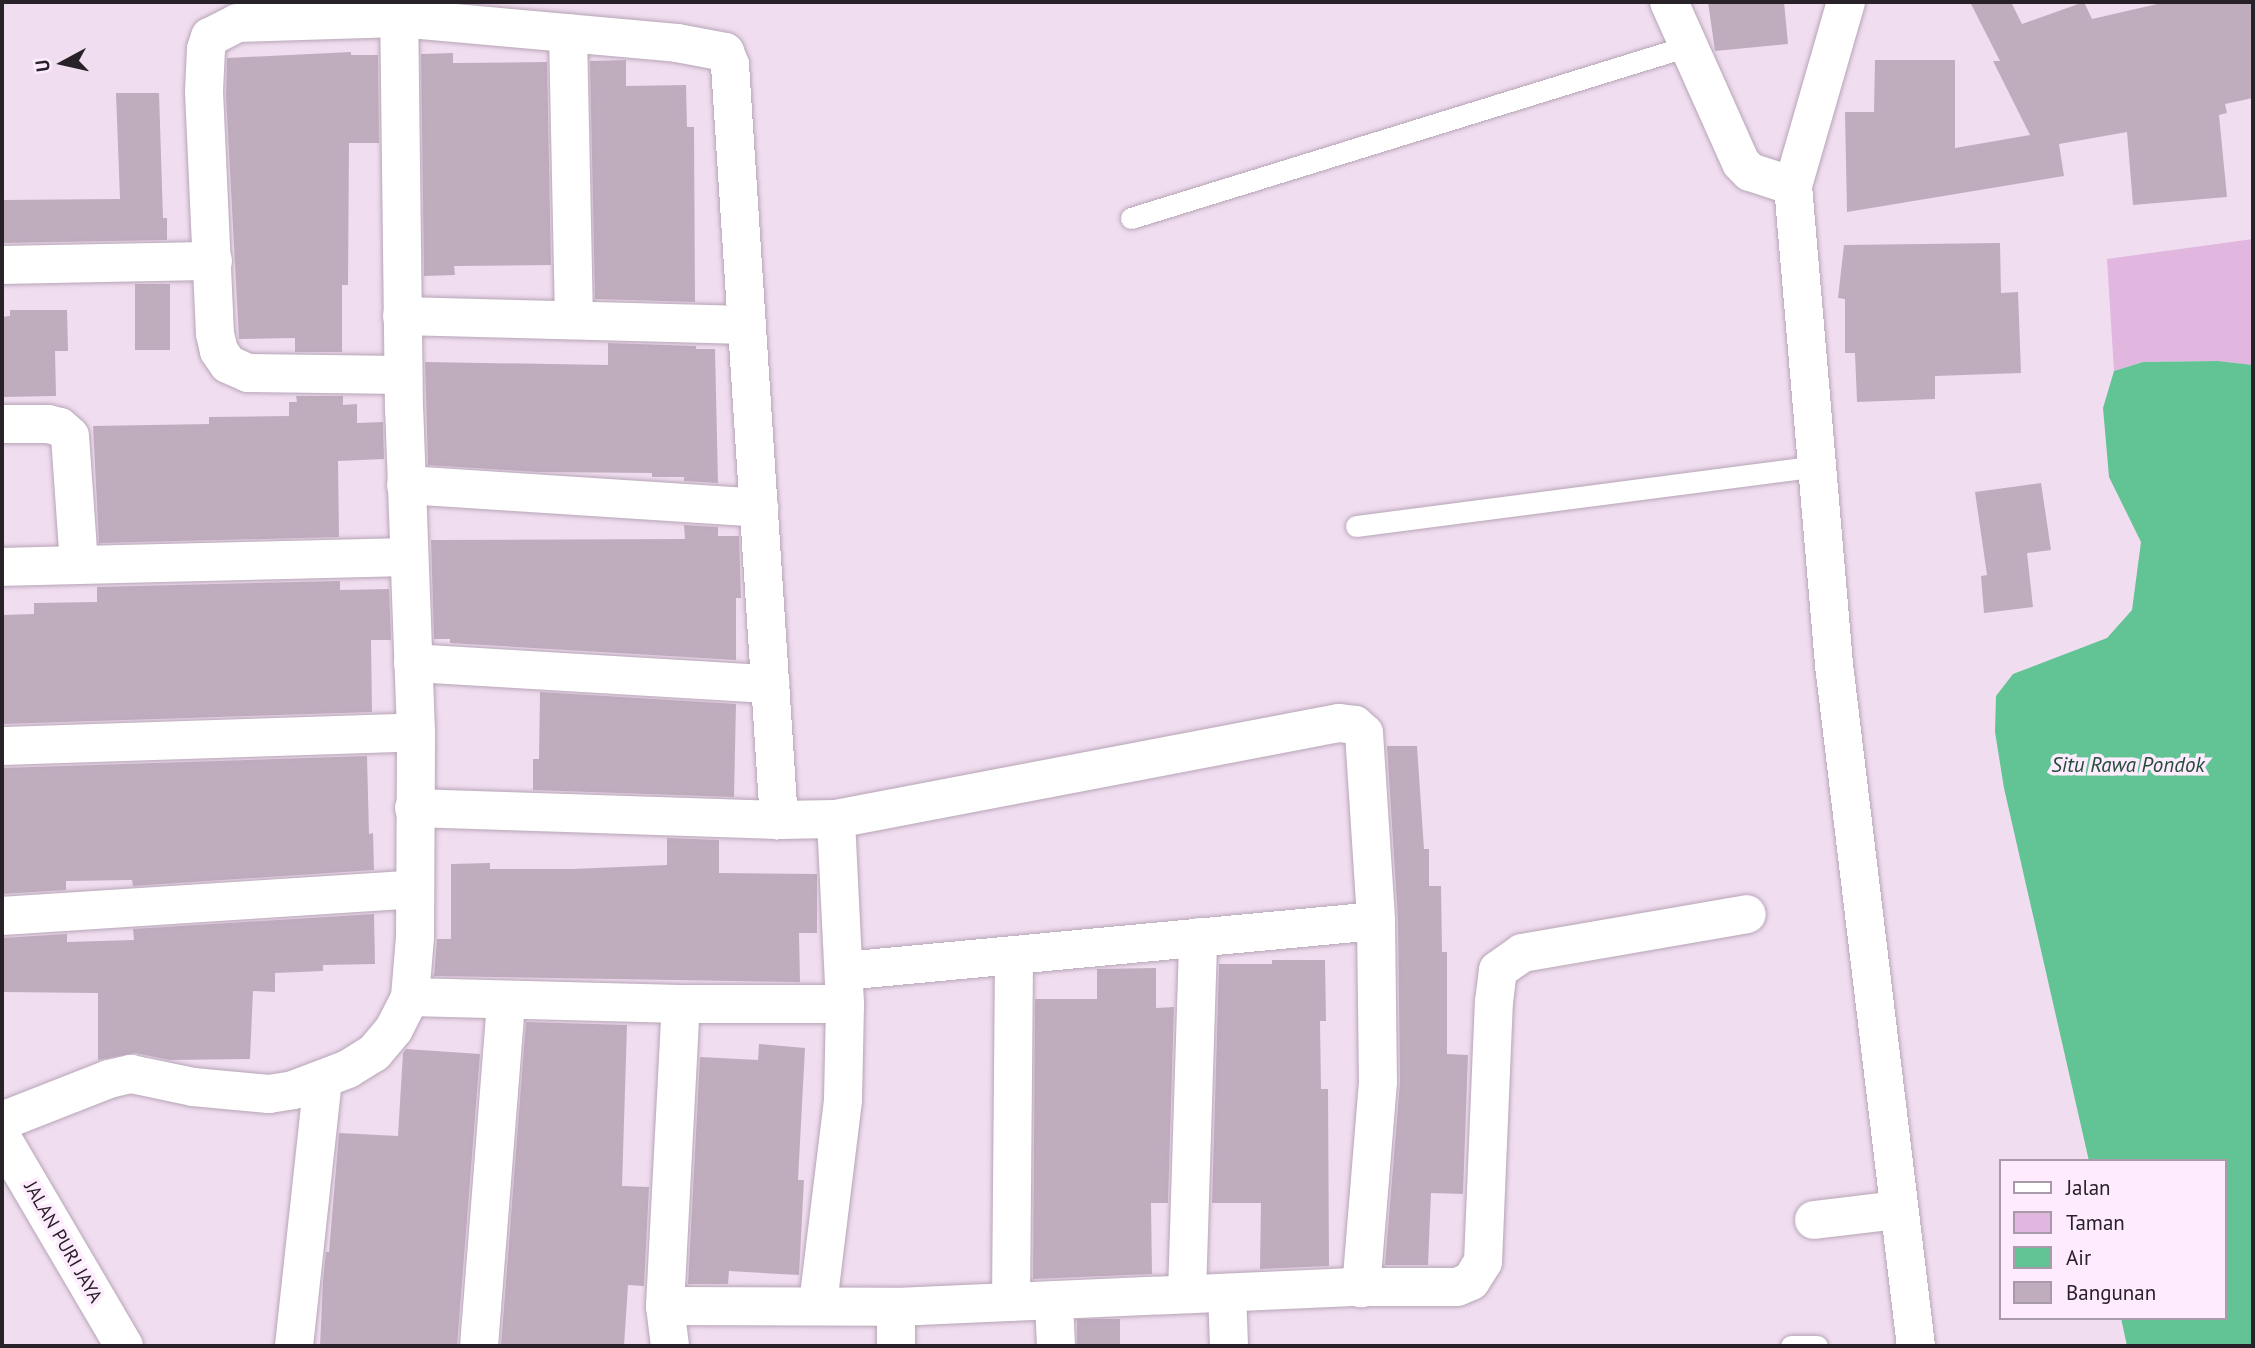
<!DOCTYPE html>
<style>
body{margin:0}
#map{position:relative;width:2255px;height:1348px;overflow:hidden;background:#f0def0;font-family:"PT Sans",sans-serif}
div>[style]{position:absolute}
[style*='--x']{left:calc(var(--x)*1px);top:calc(var(--y)*1px);width:calc(var(--w)*1px);rotate:calc(var(--a)*1deg)}
.green>*{inset:0;background:#e1b7e0}
.water>*{inset:0;background:#62c395}
.building>*{inset:0;background:#bfadbe;transform-origin:0 0}
.roads{filter:drop-shadow(0 0 2px #b7a5b6) drop-shadow(0 0 2px #b7a5b6)}
.lane>*{height:21px;margin:-10.5px;padding:0 10.5px;transform-origin:10.5px;border-radius:10.5px;background:#fff}
.street>*{height:38px;margin:-19px;padding:0 19px;transform-origin:19px;border-radius:19px;background:#fff}
.secondary>*{height:38px;margin:-19px;padding:0 19px;transform-origin:19px;border-radius:19px;background:#fff}
span{translate:-50% -50%;white-space:nowrap;text-align:center;line-height:1.15;-webkit-text-stroke:7px #feebfd;paint-order:stroke}
.street-label{font-size:19px;color:#282128}
.water-label{font-size:21px;color:#234c39;font-style:italic}
.frame{position:absolute;inset:0;border:4px solid #282128;pointer-events:none}
.legend{position:absolute;left:1999px;top:1159px;width:228px;height:161px;box-sizing:border-box;background:#feebfd;border:2px solid #a89aa8;margin:0;padding:9px 12px;list-style:none;font-size:21px;color:#282128}
.legend li{display:flex;align-items:center;gap:14px;height:35px}
.legend b{width:35px;border:2px solid #a89aa8}
.north{position:absolute;left:28px;top:28px;width:70px;height:70px;-webkit-text-stroke:5px #feebfd;paint-order:stroke;rotate:262deg;font-size:19px;font-weight:700;line-height:28px;text-align:center;color:#282128}
.north::after{content:'';display:block;margin:auto;width:24px;height:32px;background:#282128;clip-path:polygon(50% 0,100% 100%,50% 72%,0 100%)}
</style>
<div id="map">
<div class="green">
<i style="clip-path:polygon(2253px 239px,2253px 365px,2218px 361px,2143px 362px,2114px 371px,2107px 259px)"></i>
</div>
<div class="water">
<i style="clip-path:polygon(2218px 361px,2253px 365px,2253px 1346px,2127px 1346px,2121px 1318px,2225px 1318px,2225px 1161px,2089px 1161px,2004px 788px,1995px 732px,1996px 696px,2013px 674px,2107px 638px,2132px 610px,2141px 542px,2109px 477px,2103px 408px,2114px 371px,2143px 362px)"></i>
</div>
<div class="building">
<i style="clip-path:polygon(1708px 2px,1784px 2px,1788px 44px,1715px 51px)"></i>
<i style="clip-path:polygon(1970px 2px,2011px 2px,2022px 24px,2084px 2px,2092px 19px,2166px 2px,2253px 2px,2253px 98px,2225px 104px,2227px 113px,2219px 115px,2227px 197px,2133px 205px,2127px 132px,2059px 144px,2064px 176px,1847px 212px,1845px 112px,1874px 112px,1875px 60px,1955px 60px,1955px 148px,2030px 135px,1993px 61px,2000px 61px)"></i>
<i style="clip-path:polygon(351px 52px,351px 55px,378px 55px,379px 143px,349px 143px,348px 285px,342px 285px,342px 352px,295px 352px,295px 338px,239px 339px,226px 96px,227px 58px)"></i>
<i style="clip-path:polygon(453px 53px,453px 63px,547px 62px,551px 265px,454px 266px,455px 275px,424px 276px,421px 54px)"></i>
<i style="clip-path:polygon(626px 60px,626px 86px,686px 85px,687px 127px,694px 127px,695px 302px,595px 299px,590px 61px)"></i>
<i style="clip-path:polygon(116px 93px,159px 93px,163px 218px,167px 218px,167px 240px,2px 243px,2px 200px,120px 199px)"></i>
<i style="clip-path:polygon(2000px 243px,2001px 293px,2018px 292px,2021px 373px,1935px 376px,1935px 399px,1857px 402px,1855px 353px,1845px 353px,1845px 299px,1838px 298px,1844px 245px)"></i>
<i style="left:135px;top:284px;width:35px;height:66px"></i>
<i style="clip-path:polygon(10px 310px,67px 310px,68px 351px,55px 351px,56px 396px,2px 397px,2px 317px,10px 316px)"></i>
<i style="clip-path:polygon(608px 343px,696px 346px,696px 349px,715px 349px,718px 483px,684px 481px,684px 477px,652px 477px,652px 473px,538px 472px,428px 465px,425px 362px,608px 365px)"></i>
<i style="clip-path:polygon(296px 396px,343px 396px,343px 405px,357px 404px,357px 423px,383px 422px,384px 459px,338px 461px,339px 537px,99px 543px,93px 426px,209px 424px,209px 417px,289px 416px,289px 402px,297px 402px)"></i>
<i style="clip-path:polygon(2041px 483px,2051px 550px,2027px 553px,2033px 607px,1984px 613px,1981px 576px,1987px 575px,1975px 492px)"></i>
<i style="clip-path:polygon(684px 525px,718px 527px,718px 536px,739px 536px,741px 598px,736px 598px,736px 660px,450px 643px,450px 639px,434px 639px,431px 540px,685px 539px)"></i>
<i style="clip-path:polygon(340px 581px,340px 590px,389px 589px,391px 640px,371px 640px,372px 712px,2px 724px,2px 615px,34px 614px,34px 603px,97px 602px,97px 587px)"></i>
<i style="clip-path:polygon(540px 692px,736px 704px,734px 797px,533px 790px,533px 759px,539px 759px)"></i>
<i style="clip-path:polygon(1387px 746px,1417px 746px,1424px 849px,1429px 849px,1429px 886px,1441px 886px,1442px 952px,1447px 952px,1447px 1054px,1468px 1055px,1463px 1194px,1431px 1193px,1428px 1265px,1385px 1265px,1400px 1082px,1398px 920px)"></i>
<i style="clip-path:polygon(367px 756px,369px 834px,373px 833px,374px 870px,133px 886px,132px 880px,66px 881px,66px 890px,2px 894px,2px 768px)"></i>
<i style="clip-path:polygon(667px 838px,719px 840px,719px 873px,817px 874px,817px 933px,799px 933px,800px 982px,434px 976px,437px 939px,451px 939px,451px 864px,490px 863px,490px 869px,572px 869px,667px 865px)"></i>
<i style="clip-path:polygon(374px 914px,375px 964px,323px 965px,323px 971px,275px 973px,275px 992px,253px 991px,250px 1059px,169px 1060px,135px 1053px,98px 1060px,98px 993px,2px 992px,2px 938px,67px 934px,67px 942px,134px 940px,133px 929px)"></i>
<i style="clip-path:polygon(1272px 960px,1325px 960px,1326px 1021px,1320px 1021px,1321px 1089px,1328px 1089px,1329px 1266px,1260px 1269px,1261px 1203px,1212px 1203px,1219px 964px,1272px 964px)"></i>
<i style="clip-path:polygon(1156px 968px,1156px 1008px,1174px 1007px,1168px 1203px,1151px 1203px,1152px 1274px,1033px 1279px,1035px 999px,1097px 999px,1097px 969px)"></i>
<i style="clip-path:polygon(526px 1022px,627px 1025px,622px 1186px,649px 1187px,644px 1286px,628px 1285px,624px 1346px,501px 1346px)"></i>
<i style="clip-path:polygon(759px 1044px,805px 1048px,798px 1180px,804px 1180px,799px 1275px,729px 1271px,728px 1284px,688px 1284px,700px 1057px,758px 1060px)"></i>
<i style="clip-path:polygon(406px 1049px,480px 1054px,457px 1346px,320px 1346px,323px 1281px,326px 1252px,329px 1252px,339px 1133px,398px 1136px,403px 1053px)"></i>
<i style="left:1120px;top:1319px;width:27px;height:43px;rotate:90deg"></i>
</div>
<div class="roads">
<div class="lane">
<i style="--x:1131;--y:218;--w:583;--a:-17.16"></i>
<i style="--x:1356;--y:526;--w:465;--a:-7.4"></i>
<i style="--x:1791;--y:1346;--w:26;--a:0"></i>
</div>
<div class="street">
<i style="--x:1669;--y:2;--w:176;--a:65.9"></i>
<i style="--x:1741;--y:163;--w:13;--a:45"></i>
<i style="--x:1750;--y:172;--w:45;--a:18"></i>
<i style="--x:568;--y:33;--w:287;--a:88.8"></i>
<i style="--x:2;--y:265;--w:211;--a:-1.1"></i>
<i style="--x:402;--y:316;--w:345;--a:1.5"></i>
<i style="--x:403;--y:375;--w:155;--a:-179.3"></i>
<i style="--x:248;--y:373;--w:22;--a:-156"></i>
<i style="--x:228;--y:364;--w:16;--a:-125"></i>
<i style="--x:219;--y:351;--w:17;--a:-103"></i>
<i style="--x:215;--y:334;--w:243;--a:-92.6"></i>
<i style="--x:204;--y:91;--w:42;--a:-87.3"></i>
<i style="--x:206;--y:49;--w:13;--a:-72"></i>
<i style="--x:210;--y:37;--w:30;--a:-27"></i>
<i style="--x:237;--y:23;--w:162;--a:-1.8"></i>
<i style="--x:399;--y:18;--w:279;--a:5.1"></i>
<i style="--x:677;--y:43;--w:49;--a:10.6"></i>
<i style="--x:725;--y:52;--w:14;--a:69"></i>
<i style="--x:730;--y:65;--w:757;--a:86.29"></i>
<i style="--x:2;--y:424;--w:46;--a:0"></i>
<i style="--x:48;--y:424;--w:12;--a:14"></i>
<i style="--x:60;--y:427;--w:13;--a:42"></i>
<i style="--x:70;--y:436;--w:129;--a:86"></i>
<i style="--x:406;--y:485;--w:354;--a:3.7"></i>
<i style="--x:2;--y:567;--w:407;--a:-1.4"></i>
<i style="--x:413;--y:663;--w:358;--a:3.4"></i>
<i style="--x:2;--y:746;--w:414;--a:-1.9"></i>
<i style="--x:414;--y:808;--w:365;--a:1.9"></i>
<i style="--x:779;--y:820;--w:57;--a:-1"></i>
<i style="--x:836;--y:819;--w:512;--a:-10.81"></i>
<i style="--x:1339;--y:723;--w:16;--a:7"></i>
<i style="--x:1355;--y:725;--w:12;--a:42"></i>
<i style="--x:1364;--y:733;--w:188;--a:86.3"></i>
<i style="--x:1376;--y:921;--w:161;--a:89.3"></i>
<i style="--x:1378;--y:1082;--w:207;--a:94.7"></i>
<i style="--x:2;--y:916;--w:413;--a:-3.7"></i>
<i style="--x:844;--y:971;--w:534;--a:-5.37"></i>
<i style="--x:410;--y:997;--w:271;--a:1.5"></i>
<i style="--x:681;--y:1004;--w:164;--a:0"></i>
<i style="--x:2;--y:1121;--w:115;--a:-21.4"></i>
<i style="--x:109;--y:1079;--w:23;--a:-13"></i>
<i style="--x:131;--y:1074;--w:63;--a:11.8"></i>
<i style="--x:193;--y:1087;--w:76;--a:5.3"></i>
<i style="--x:269;--y:1094;--w:24;--a:-9"></i>
<i style="--x:293;--y:1090;--w:59;--a:-20.9"></i>
<i style="--x:348;--y:1069;--w:31;--a:-32"></i>
<i style="--x:374;--y:1053;--w:31;--a:-50"></i>
<i style="--x:394;--y:1029;--w:36;--a:-63"></i>
<i style="--x:410;--y:997;--w:60;--a:-85.2"></i>
<i style="--x:415;--y:937;--w:205;--a:-89.7"></i>
<i style="--x:416;--y:732;--w:321;--a:-92.1"></i>
<i style="--x:404;--y:411;--w:393;--a:-90.7"></i>
<i style="--x:1814;--y:1220;--w:85;--a:-6.8"></i>
<i style="--x:1227;--y:1293;--w:53;--a:87.8"></i>
<i style="--x:1187;--y:1294;--w:357;--a:-88.2"></i>
<i style="--x:1054;--y:1301;--w:45;--a:87.5"></i>
<i style="--x:1011;--y:1302;--w:347;--a:-89.5"></i>
<i style="--x:818;--y:1304;--w:206;--a:-83"></i>
<i style="--x:843;--y:1100;--w:96;--a:-88.8"></i>
<i style="--x:845;--y:1004;--w:185;--a:-92.8"></i>
<i style="--x:665;--y:1306;--w:231;--a:0.2"></i>
<i style="--x:896;--y:1307;--w:452;--a:-2.5"></i>
<i style="--x:1348;--y:1287;--w:109;--a:0"></i>
<i style="--x:1457;--y:1287;--w:15;--a:-23"></i>
<i style="--x:1471;--y:1281;--w:22;--a:-58"></i>
<i style="--x:1483;--y:1262;--w:260;--a:-87.6"></i>
<i style="--x:1494;--y:1002;--w:32;--a:-83"></i>
<i style="--x:1498;--y:970;--w:29;--a:-35"></i>
<i style="--x:1522;--y:953;--w:228;--a:-9.8"></i>
<i style="--x:896;--y:1307;--w:39;--a:90"></i>
<i style="--x:294;--y:1346;--w:267;--a:-83.8"></i>
<i style="--x:479;--y:1346;--w:346;--a:-85.5"></i>
<i style="--x:670;--y:1346;--w:40;--a:-97.1"></i>
<i style="--x:665;--y:1306;--w:302;--a:-87"></i>
</div>
<div class="secondary">
<i style="--x:1846;--y:2;--w:191;--a:106.1"></i>
<i style="--x:1793;--y:186;--w:489;--a:85.1"></i>
<i style="--x:1835;--y:673;--w:678;--a:83.14"></i>
<i style="--x:2;--y:1138;--w:241;--a:59.6"></i>
</div>
</div>
<div class="street-label">
<span style="left:63px;top:1242px;rotate:60deg">JALAN PURI JAYA</span>
</div>
<div class="water-label">
<span style="left:2128px;top:765px">Situ Rawa Pondok</span>
</div>
<div class="frame"></div>
<ul class="legend">
<li><b style="height:9px;background:#fff"></b>Jalan</li>
<li><b style="height:19px;background:#e1b7e0"></b>Taman</li>
<li><b style="height:19px;background:#62c395"></b>Air</li>
<li><b style="height:19px;background:#bfadbe"></b>Bangunan</li>
</ul>
<div class="north">U</div>
</div>
